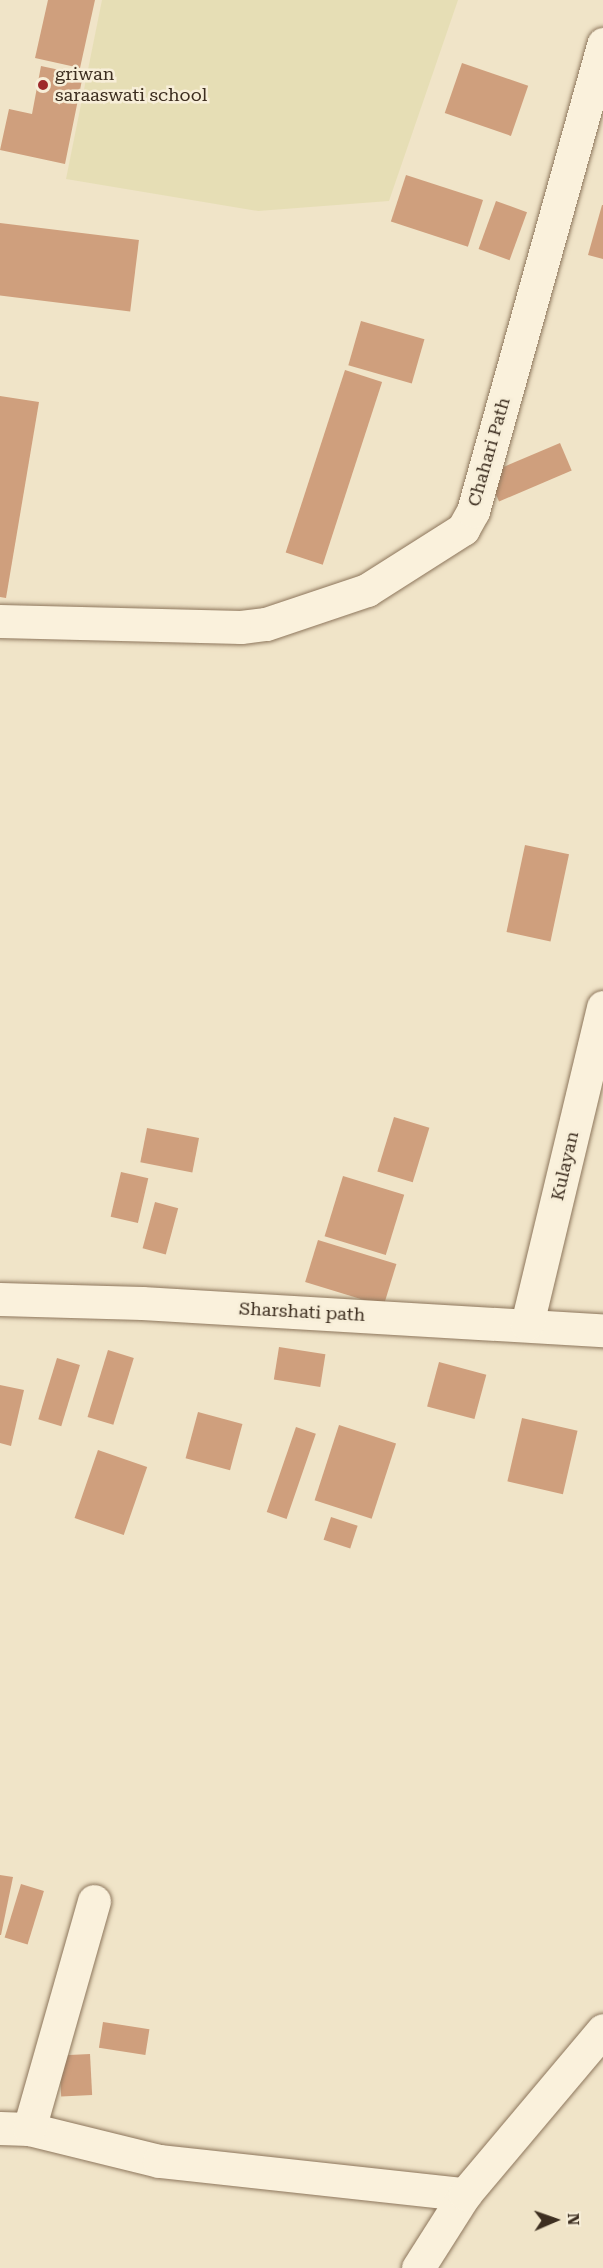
<!DOCTYPE html>
<style>
body{margin:0}
#map{position:relative;width:603px;height:2268px;overflow:hidden;background:#f0e4c8;font-family:"Roboto Serif",serif}
div>[style]{position:absolute}
[style*='--x']{left:calc(var(--x)*1px);top:calc(var(--y)*1px);width:calc(var(--w)*1px);rotate:calc(var(--a)*1deg)}
.farmland>*{inset:0;background:#e6deb5}
.building>*{inset:0;background:#cf9f7d;transform-origin:0 0}
.roads{filter:drop-shadow(0 0 2px #8d765c) drop-shadow(0 0 2px #8d765c)}
.street>*{height:33px;margin:-16.5px;padding:0 16.5px;transform-origin:16.5px;border-radius:16.5px;background:#faf1dc}
.dots>*{width:16px;height:16px;translate:-50% -50%;box-sizing:border-box;border:3px solid #f7eed8;border-radius:50%}
span{translate:-50% -50%;white-space:nowrap;text-align:center;line-height:1.15;-webkit-text-stroke:5px #f7eed8;paint-order:stroke}
.poi-label{font-size:18px;color:#3d2e20}
.left{translate:0 -50%;text-align:left}
.street-label{font-size:18px;color:#3d2e20}
.north{position:absolute;left:525px;top:2190px;width:60px;height:60px;-webkit-text-stroke:4px #f7eed8;paint-order:stroke;rotate:88deg;font-size:16px;font-weight:700;line-height:24px;text-align:center;color:#3d2e20}
.north::after{content:'';display:block;margin:auto;width:21px;height:27px;background:#3d2e20;clip-path:polygon(50% 0,100% 100%,50% 72%,0 100%)}
</style>
<div id="map">
<div class="farmland">
<i style="clip-path:polygon(102px 0,458px 0,389px 201px,258px 211px,66px 179px)"></i>
</div>
<div class="building">
<i style="clip-path:polygon(48px 0,95px 0,80px 68px,35px 58px)"></i>
<i style="left:462px;top:63px;width:70px;height:53px;rotate:19deg"></i>
<i style="clip-path:polygon(41px 66px,83px 75px,65px 164px,0 150px,9px 109px,32px 114px)"></i>
<i style="left:406px;top:175px;width:81px;height:49px;rotate:18deg"></i>
<i style="left:496px;top:201px;width:33px;height:51px;rotate:20deg"></i>
<i style="clip-path:polygon(602px 205px,603px 205px,603px 259px,588px 255px)"></i>
<i style="left:0;top:223px;width:140px;height:72px;rotate:7deg"></i>
<i style="left:361px;top:321px;width:66px;height:46px;rotate:16deg"></i>
<i style="left:345px;top:370px;width:39px;height:192px;rotate:18deg"></i>
<i style="clip-path:polygon(0 396px,39px 402px,6px 598px,0 597px)"></i>
<i style="left:560px;top:443px;width:30px;height:79px;rotate:67deg"></i>
<i style="left:525px;top:845px;width:45px;height:89px;rotate:12deg"></i>
<i style="left:394px;top:1117px;width:37px;height:57px;rotate:17deg"></i>
<i style="left:147px;top:1128px;width:53px;height:35px;rotate:11deg"></i>
<i style="left:121px;top:1172px;width:28px;height:46px;rotate:13deg"></i>
<i style="left:343px;top:1176px;width:64px;height:63px;rotate:17deg"></i>
<i style="left:155px;top:1202px;width:24px;height:48px;rotate:15deg"></i>
<i style="left:318px;top:1240px;width:82px;height:44px;rotate:17deg"></i>
<i style="left:279px;top:1347px;width:47px;height:33px;rotate:9deg"></i>
<i style="left:108px;top:1350px;width:27px;height:70px;rotate:17deg"></i>
<i style="left:57px;top:1358px;width:24px;height:64px;rotate:17deg"></i>
<i style="left:439px;top:1362px;width:49px;height:46px;rotate:15deg"></i>
<i style="clip-path:polygon(0 1385px,24px 1390px,11px 1446px,0 1443px)"></i>
<i style="left:198px;top:1412px;width:46px;height:48px;rotate:15deg"></i>
<i style="left:522px;top:1418px;width:57px;height:65px;rotate:13deg"></i>
<i style="left:339px;top:1425px;width:60px;height:79px;rotate:18deg"></i>
<i style="left:296px;top:1427px;width:21px;height:90px;rotate:19deg"></i>
<i style="left:98px;top:1450px;width:52px;height:72px;rotate:19deg"></i>
<i style="left:331px;top:1517px;width:28px;height:24px;rotate:18deg"></i>
<i style="clip-path:polygon(0 1875px,13px 1877px,1px 1935px,0 1935px)"></i>
<i style="left:21px;top:1884px;width:24px;height:56px;rotate:17deg"></i>
<i style="left:103px;top:2022px;width:47px;height:26px;rotate:9deg"></i>
<i style="left:90px;top:2054px;width:41px;height:31px;rotate:87deg"></i>
</div>
<div class="roads">
<div class="street">
<i style="--x:0;--y:621;--w:241;--a:1.4"></i>
<i style="--x:241;--y:627;--w:25;--a:-7"></i>
<i style="--x:266;--y:624;--w:107;--a:-18.6"></i>
<i style="--x:367;--y:590;--w:114;--a:-32.4"></i>
<i style="--x:463;--y:529;--w:21;--a:-61"></i>
<i style="--x:473;--y:511;--w:485;--a:-74.4"></i>
<i style="--x:0;--y:1299;--w:142;--a:1.6"></i>
<i style="--x:142;--y:1303;--w:462;--a:3.4"></i>
<i style="--x:527;--y:1324;--w:326;--a:-76.5"></i>
<i style="--x:0;--y:2128;--w:29;--a:2"></i>
<i style="--x:29;--y:2129;--w:134;--a:13.8"></i>
<i style="--x:159;--y:2161;--w:308;--a:6.2"></i>
<i style="--x:29;--y:2129;--w:237;--a:-74.1"></i>
<i style="--x:418;--y:2268;--w:88;--a:-57.6"></i>
<i style="--x:465;--y:2194;--w:214;--a:-49.9"></i>
</div>
</div>
<div class="dots">
<i style="left:43px;top:85px;background:#9e2a2b"></i>
</div>
<div class="poi-label">
<span class="left" style="left:55px;top:85px">griwan<br>saraaswati school</span>
</div>
<div class="street-label">
<span style="left:489px;top:452px;rotate:-74deg">Chahari Path</span>
<span style="left:565px;top:1166px;rotate:-77deg">Kulayan</span>
<span style="left:302px;top:1312px;rotate:3deg">Sharshati path</span>
</div>
<div class="north">N</div>
</div>
